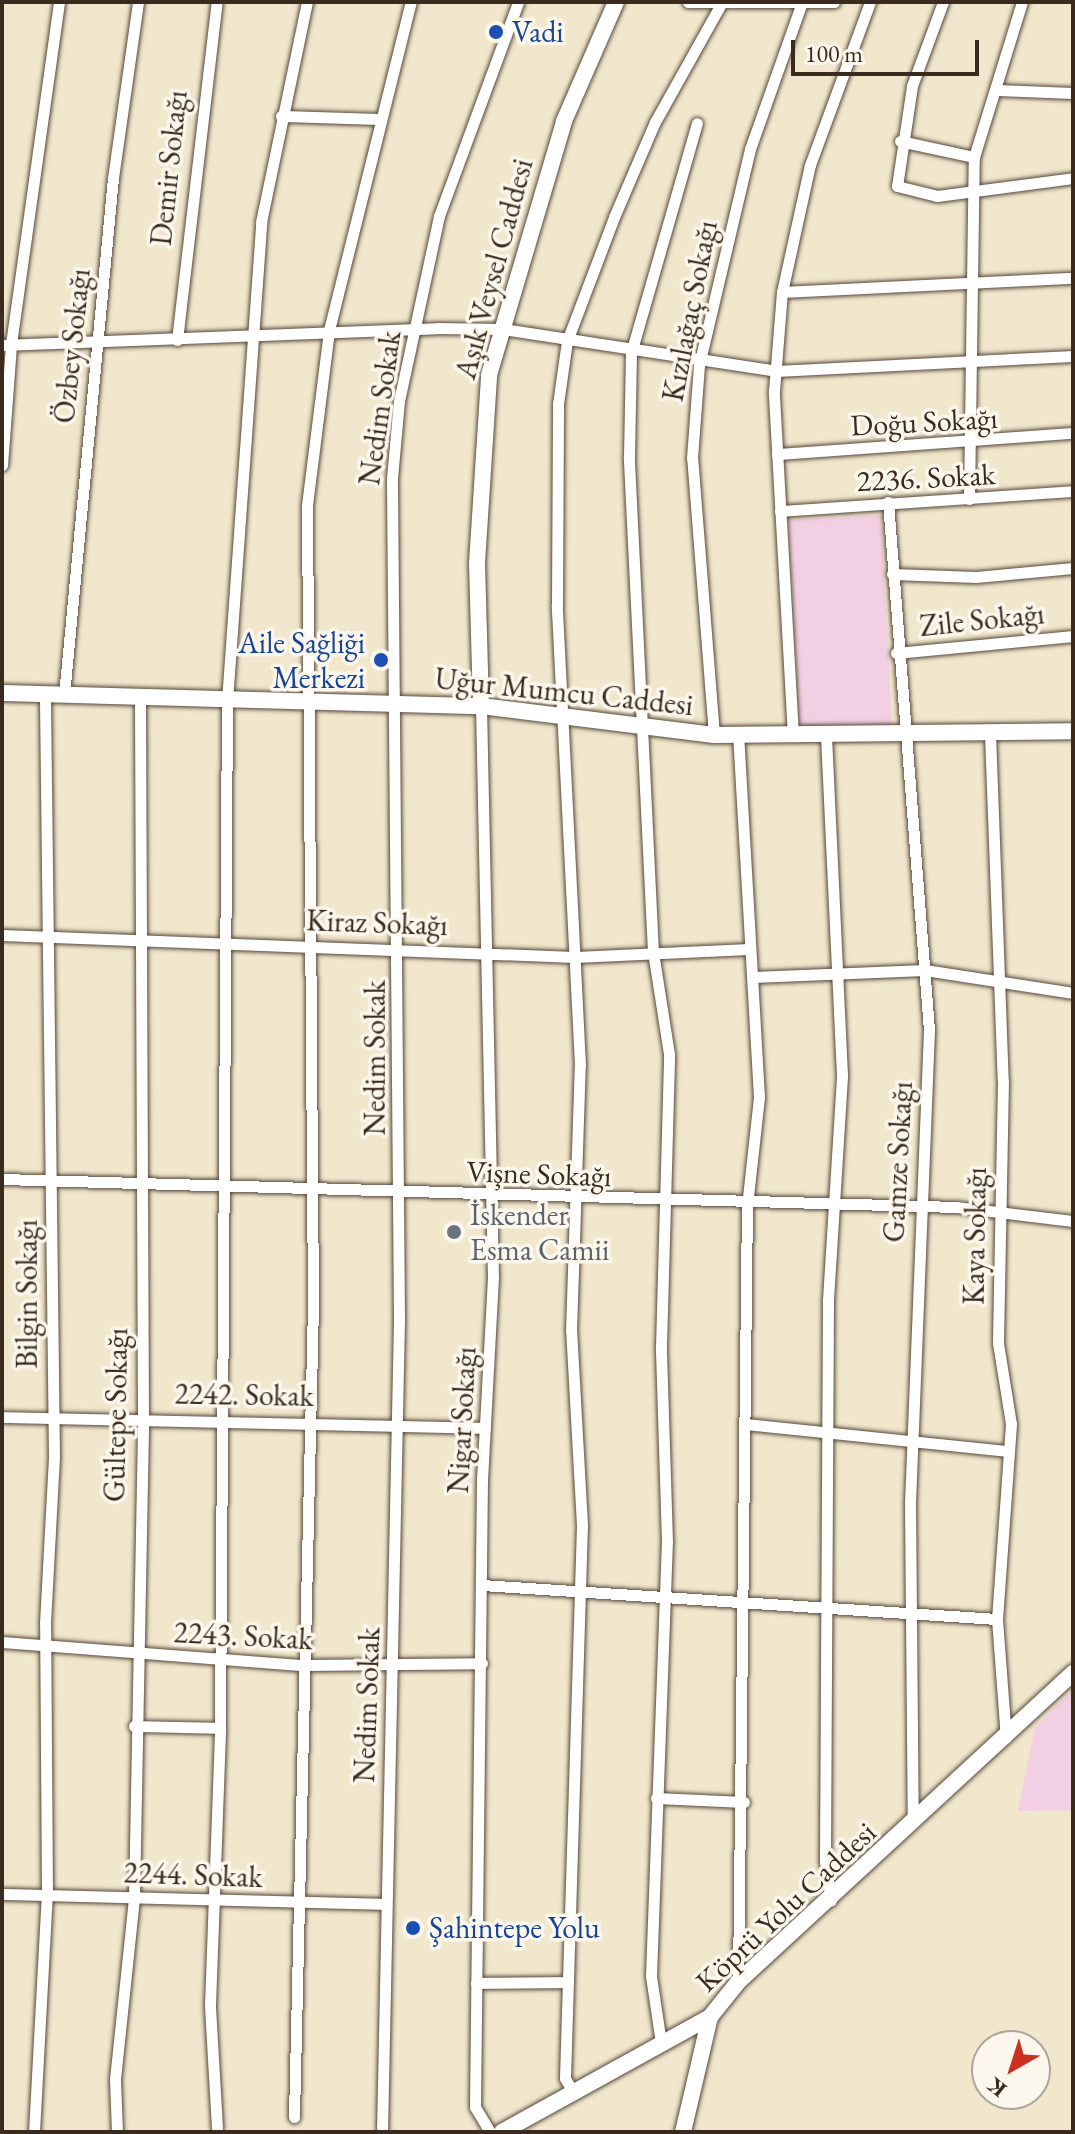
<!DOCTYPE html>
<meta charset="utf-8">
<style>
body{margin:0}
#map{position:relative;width:1075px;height:2134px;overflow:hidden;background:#f1e7cd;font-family:"EB Garamond",serif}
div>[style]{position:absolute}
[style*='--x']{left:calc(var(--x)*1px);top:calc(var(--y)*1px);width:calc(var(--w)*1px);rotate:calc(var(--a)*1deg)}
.built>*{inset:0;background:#f2cfe2;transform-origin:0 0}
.roads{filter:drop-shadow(0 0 2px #564638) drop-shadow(0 0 2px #564638)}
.street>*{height:11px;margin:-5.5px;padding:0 5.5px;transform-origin:5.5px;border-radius:5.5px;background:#fff}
.secondary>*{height:16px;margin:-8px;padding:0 8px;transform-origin:8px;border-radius:8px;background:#fff}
.dots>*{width:22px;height:22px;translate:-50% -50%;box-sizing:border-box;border:4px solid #fbf7ec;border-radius:50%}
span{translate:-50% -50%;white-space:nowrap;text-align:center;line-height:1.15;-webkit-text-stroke:7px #fbf7ec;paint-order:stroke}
.transit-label{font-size:30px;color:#164399}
.left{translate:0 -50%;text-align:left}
.right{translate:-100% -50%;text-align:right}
.street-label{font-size:30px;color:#3b2a1e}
.worship-label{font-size:30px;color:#5b616d}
.frame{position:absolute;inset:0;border:4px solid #3b2a1e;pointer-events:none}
.north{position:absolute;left:971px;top:2030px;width:80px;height:80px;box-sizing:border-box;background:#fbf7ec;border:2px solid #aea59a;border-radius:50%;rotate:219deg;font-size:22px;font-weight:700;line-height:32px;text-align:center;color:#3b2a1e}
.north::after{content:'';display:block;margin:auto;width:28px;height:36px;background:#c8321e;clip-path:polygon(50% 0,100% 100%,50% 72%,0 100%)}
.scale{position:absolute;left:791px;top:40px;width:188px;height:36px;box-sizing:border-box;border:4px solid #3b2a1e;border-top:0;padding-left:10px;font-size:24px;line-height:28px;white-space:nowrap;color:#3b2a1e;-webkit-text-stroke:6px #fbf7ec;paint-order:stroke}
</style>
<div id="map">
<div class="built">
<i style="left:881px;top:515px;width:210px;height:92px;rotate:87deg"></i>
<i style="clip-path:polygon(1073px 1690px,1073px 1810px,1018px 1811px,1035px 1727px)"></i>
</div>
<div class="roads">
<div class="street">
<i style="--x:688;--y:2;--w:146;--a:0"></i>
<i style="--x:943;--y:2;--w:90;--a:110.3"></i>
<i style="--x:912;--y:86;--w:101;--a:98.5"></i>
<i style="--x:897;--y:186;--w:41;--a:14"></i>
<i style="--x:937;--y:196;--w:137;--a:-7.5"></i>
<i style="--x:997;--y:90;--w:76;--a:2.3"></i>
<i style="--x:281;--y:116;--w:100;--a:1.7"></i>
<i style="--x:900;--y:141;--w:76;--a:12.2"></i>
<i style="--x:782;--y:292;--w:291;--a:-2.8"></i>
<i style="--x:177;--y:340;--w:340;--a:-83.3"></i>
<i style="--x:2;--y:345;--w:435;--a:-2.2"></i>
<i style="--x:437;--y:328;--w:66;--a:0.9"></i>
<i style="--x:503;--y:329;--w:276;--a:8.7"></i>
<i style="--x:776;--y:371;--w:297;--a:-2.9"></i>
<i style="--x:777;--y:454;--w:297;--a:-4.1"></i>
<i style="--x:2;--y:465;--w:121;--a:-85.7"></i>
<i style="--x:11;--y:344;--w:345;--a:-82"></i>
<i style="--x:969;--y:499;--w:342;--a:-89.2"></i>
<i style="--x:974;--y:157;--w:162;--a:-72.8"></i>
<i style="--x:888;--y:502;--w:530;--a:85.56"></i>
<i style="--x:929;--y:1030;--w:472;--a:92.3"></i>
<i style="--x:910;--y:1502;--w:320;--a:89.5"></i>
<i style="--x:780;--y:511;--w:294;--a:-3.9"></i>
<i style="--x:892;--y:574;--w:84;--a:2"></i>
<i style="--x:976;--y:577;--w:97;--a:-5.3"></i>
<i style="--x:896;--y:653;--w:178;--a:-5.5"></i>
<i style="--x:64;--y:695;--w:519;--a:-84.59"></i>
<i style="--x:113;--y:178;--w:178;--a:-81.9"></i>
<i style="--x:481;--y:706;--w:571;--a:88.8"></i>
<i style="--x:493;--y:1277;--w:202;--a:93.1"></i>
<i style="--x:482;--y:1479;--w:628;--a:90.64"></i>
<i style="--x:475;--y:2107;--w:29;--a:59"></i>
<i style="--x:990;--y:733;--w:348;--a:87.9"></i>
<i style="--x:1003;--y:1081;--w:262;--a:91.1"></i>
<i style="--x:998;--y:1343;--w:82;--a:80.9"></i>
<i style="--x:1011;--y:1424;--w:196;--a:94.1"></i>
<i style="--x:997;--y:1619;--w:119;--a:85.7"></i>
<i style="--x:714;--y:735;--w:278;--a:-94.5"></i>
<i style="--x:692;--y:458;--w:93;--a:-85.7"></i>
<i style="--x:699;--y:365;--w:222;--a:-76.7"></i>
<i style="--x:750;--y:149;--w:156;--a:-70.5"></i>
<i style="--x:793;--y:736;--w:346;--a:-93.2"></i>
<i style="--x:774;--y:391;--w:99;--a:-85.4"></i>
<i style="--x:782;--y:292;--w:130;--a:-77.6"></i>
<i style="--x:810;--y:165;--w:174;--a:-69.8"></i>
<i style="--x:826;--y:736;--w:341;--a:87.3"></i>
<i style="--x:842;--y:1077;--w:225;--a:93.6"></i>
<i style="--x:828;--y:1302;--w:559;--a:90.31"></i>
<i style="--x:825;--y:1861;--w:40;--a:81.5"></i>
<i style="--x:2;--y:935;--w:573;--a:2.2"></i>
<i style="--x:575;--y:957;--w:174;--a:-2.6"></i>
<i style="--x:753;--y:977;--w:172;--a:-2.3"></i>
<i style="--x:925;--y:970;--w:150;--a:8.8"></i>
<i style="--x:2;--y:1179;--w:955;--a:1.68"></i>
<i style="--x:957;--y:1207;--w:117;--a:6.9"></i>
<i style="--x:2;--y:1417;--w:483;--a:1.3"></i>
<i style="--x:746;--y:1424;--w:263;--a:5.9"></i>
<i style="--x:482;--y:1585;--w:516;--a:3.78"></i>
<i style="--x:2;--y:1642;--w:302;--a:4.4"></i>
<i style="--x:303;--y:1665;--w:179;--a:-0.6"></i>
<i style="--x:134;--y:1726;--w:86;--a:1.3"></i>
<i style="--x:656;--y:1798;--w:88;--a:2.6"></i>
<i style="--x:2;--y:1894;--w:381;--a:1.5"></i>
<i style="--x:738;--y:1982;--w:776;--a:-89.34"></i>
<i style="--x:747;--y:1206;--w:110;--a:-83.7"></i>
<i style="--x:759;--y:1097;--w:362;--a:-93.3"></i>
<i style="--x:476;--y:1983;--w:91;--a:-0.6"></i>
<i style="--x:661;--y:2043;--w:68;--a:-98.5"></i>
<i style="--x:651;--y:1976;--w:434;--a:-87.9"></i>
<i style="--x:667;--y:1542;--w:195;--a:-91.8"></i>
<i style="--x:661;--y:1347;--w:293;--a:-88.4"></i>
<i style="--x:669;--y:1054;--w:103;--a:-98.9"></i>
<i style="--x:653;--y:952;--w:496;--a:-92.8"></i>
<i style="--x:629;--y:457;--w:104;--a:-88.9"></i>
<i style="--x:631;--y:353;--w:239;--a:-74"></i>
<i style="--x:573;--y:2092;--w:16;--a:-120"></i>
<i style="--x:565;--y:2078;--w:553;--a:-88.24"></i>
<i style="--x:582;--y:1525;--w:194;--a:-93.2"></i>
<i style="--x:571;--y:1331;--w:266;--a:-88.1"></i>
<i style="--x:580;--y:1065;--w:461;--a:-92.9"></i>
<i style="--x:557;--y:605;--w:201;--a:-89.7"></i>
<i style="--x:558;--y:404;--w:64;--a:-81.9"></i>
<i style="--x:567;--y:341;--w:133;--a:-69.2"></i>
<i style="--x:614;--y:217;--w:103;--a:-66.7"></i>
<i style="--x:655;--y:122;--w:137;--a:-60.8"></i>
<i style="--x:294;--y:2117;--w:810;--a:-88.66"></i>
<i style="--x:313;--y:1307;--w:802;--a:-90.43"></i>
<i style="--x:307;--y:505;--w:176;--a:-82.8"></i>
<i style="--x:329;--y:330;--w:338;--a:-76"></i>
<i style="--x:217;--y:2128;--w:123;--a:-93.3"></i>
<i style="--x:210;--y:2005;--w:277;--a:-87.9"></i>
<i style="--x:220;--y:1728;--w:1027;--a:-89.61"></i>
<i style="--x:227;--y:701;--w:480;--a:-85.9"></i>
<i style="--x:261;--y:222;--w:225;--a:-78.2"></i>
<i style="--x:34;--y:2132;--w:238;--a:-86.9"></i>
<i style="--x:47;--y:1894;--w:271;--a:-90.4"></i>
<i style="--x:45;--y:1623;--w:165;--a:-86.9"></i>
<i style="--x:54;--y:1458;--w:763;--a:-90.68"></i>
<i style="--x:117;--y:2132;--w:53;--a:-92.2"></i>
<i style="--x:115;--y:2079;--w:182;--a:-84"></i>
<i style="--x:134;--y:1898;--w:479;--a:-88.9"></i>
<i style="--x:143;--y:1419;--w:721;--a:-90.24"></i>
<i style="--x:382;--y:2132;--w:814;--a:-88.8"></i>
<i style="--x:399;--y:1318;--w:840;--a:-90.48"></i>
<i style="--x:392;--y:478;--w:77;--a:-84.8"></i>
<i style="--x:399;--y:401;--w:189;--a:-77.8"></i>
<i style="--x:439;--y:216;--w:228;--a:-69.7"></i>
</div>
<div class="secondary">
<i style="--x:2;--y:693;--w:479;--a:1.6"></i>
<i style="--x:481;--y:706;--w:235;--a:7.1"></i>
<i style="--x:714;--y:735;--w:359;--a:-0.6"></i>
<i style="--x:481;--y:706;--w:143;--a:-91.6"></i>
<i style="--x:477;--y:563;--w:188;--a:-86.3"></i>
<i style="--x:489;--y:375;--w:265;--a:-73.5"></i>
<i style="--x:564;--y:121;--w:130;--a:-66.4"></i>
<i style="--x:502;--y:2132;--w:238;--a:-28.9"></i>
<i style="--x:710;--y:2017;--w:45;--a:-51.3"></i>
<i style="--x:738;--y:1982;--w:456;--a:-42.7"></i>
<i style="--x:683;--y:2132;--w:118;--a:-76.8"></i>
</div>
</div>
<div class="dots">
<i style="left:496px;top:32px;background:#1a4fb4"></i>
<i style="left:381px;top:660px;background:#1a4fb4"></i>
<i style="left:454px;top:1232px;background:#6b7280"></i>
<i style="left:413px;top:1928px;background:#1a4fb4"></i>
</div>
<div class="transit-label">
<span class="left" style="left:512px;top:32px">Vadi</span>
<span class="right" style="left:365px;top:660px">Aile Sağliği<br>Merkezi</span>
<span class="left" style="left:429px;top:1928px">Şahintepe Yolu</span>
</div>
<div class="street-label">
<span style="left:169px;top:168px;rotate:-84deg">Demir Sokağı</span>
<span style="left:494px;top:269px;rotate:-75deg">Aşık Veysel Caddesi</span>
<span style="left:690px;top:311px;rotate:-79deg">Kızılağaç Sokağı</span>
<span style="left:72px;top:346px;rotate:-84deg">Özbey Sokağı</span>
<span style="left:380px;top:408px;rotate:-82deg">Nedim Sokak</span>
<span style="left:924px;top:422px;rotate:-3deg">Doğu Sokağı</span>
<span style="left:926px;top:478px;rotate:-3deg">2236. Sokak</span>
<span style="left:982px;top:620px;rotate:-6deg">Zile Sokağı</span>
<span style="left:564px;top:692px;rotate:6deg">Uğur Mumcu Caddesi</span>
<span style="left:377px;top:923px;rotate:2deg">Kiraz Sokağı</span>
<span style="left:375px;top:1058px;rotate:-90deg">Nedim Sokak</span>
<span style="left:898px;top:1162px;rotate:-87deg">Gamze Sokağı</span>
<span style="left:539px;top:1174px;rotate:2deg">Vişne Sokağı</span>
<span style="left:975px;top:1236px;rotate:-89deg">Kaya Sokağı</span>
<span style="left:27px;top:1294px;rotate:-90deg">Bilgin Sokağı</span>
<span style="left:244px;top:1395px;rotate:1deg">2242. Sokak</span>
<span style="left:116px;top:1415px;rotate:-89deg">Gültepe Sokağı</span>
<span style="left:462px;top:1420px;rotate:-87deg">Nigar Sokağı</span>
<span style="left:243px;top:1636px;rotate:3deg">2243. Sokak</span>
<span style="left:367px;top:1705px;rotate:-88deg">Nedim Sokak</span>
<span style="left:193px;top:1875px;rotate:2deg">2244. Sokak</span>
<span style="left:786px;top:1907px;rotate:-43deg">Köprü Yolu Caddesi</span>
</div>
<div class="worship-label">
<span class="left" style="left:470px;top:1232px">İskender<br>Esma Camii</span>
</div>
<div class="frame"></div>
<div class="north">K</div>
<div class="scale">100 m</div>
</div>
